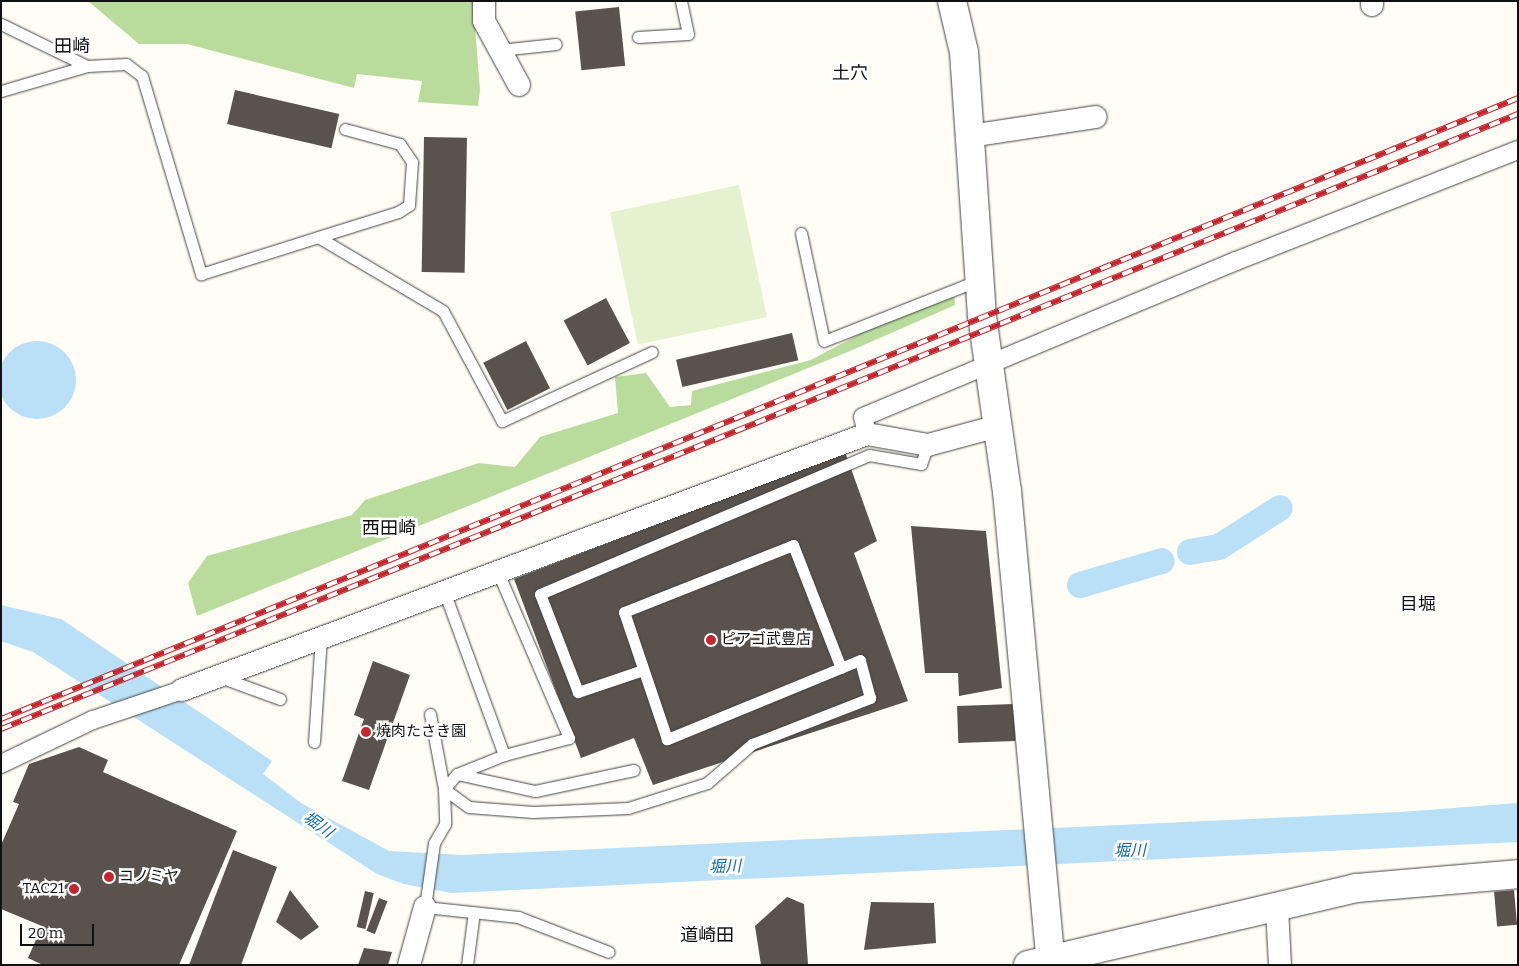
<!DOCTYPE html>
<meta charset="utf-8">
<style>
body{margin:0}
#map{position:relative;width:1519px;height:966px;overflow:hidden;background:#fffdf5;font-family:Bitter,"Noto Sans JP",serif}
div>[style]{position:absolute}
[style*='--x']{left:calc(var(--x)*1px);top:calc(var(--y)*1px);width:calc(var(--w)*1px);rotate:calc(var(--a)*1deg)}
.forest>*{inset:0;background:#b9dc9c}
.pitch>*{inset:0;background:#e6f2cf;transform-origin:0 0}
.water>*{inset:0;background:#b9e0f7}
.round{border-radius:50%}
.canal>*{height:26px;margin:-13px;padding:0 13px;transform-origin:13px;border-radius:13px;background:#b9e0f7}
.building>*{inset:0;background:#5a524d;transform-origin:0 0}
.roads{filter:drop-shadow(0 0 1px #444) drop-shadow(0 0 1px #444)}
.service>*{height:11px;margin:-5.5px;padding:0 5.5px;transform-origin:5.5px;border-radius:5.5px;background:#fff}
.pedestrian>*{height:18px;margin:-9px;padding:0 9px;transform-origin:9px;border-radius:9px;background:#fff}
.minor>*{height:22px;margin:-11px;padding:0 11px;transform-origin:11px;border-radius:11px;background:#fff}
.tertiary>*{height:28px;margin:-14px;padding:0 14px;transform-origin:14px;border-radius:14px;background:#fff}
.rail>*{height:5.5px;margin-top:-2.75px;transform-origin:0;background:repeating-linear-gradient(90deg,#fff 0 11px,#c4262e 0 22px);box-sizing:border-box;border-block:1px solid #c4262e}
.dots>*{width:14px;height:14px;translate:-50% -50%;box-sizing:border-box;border:2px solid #fff;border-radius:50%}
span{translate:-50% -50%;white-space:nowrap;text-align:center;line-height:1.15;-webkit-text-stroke:5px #fff;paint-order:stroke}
.poi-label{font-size:15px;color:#111}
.left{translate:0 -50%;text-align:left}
.right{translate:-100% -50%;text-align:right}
.water-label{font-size:16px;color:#1768a6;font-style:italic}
.quarter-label{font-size:18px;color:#111}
.frame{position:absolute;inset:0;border:2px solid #111;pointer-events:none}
.scale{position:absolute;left:20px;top:924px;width:74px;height:22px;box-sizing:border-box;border:2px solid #111;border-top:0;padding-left:6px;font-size:15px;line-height:18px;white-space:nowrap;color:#111;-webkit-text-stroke:4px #fff;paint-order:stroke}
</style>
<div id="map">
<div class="forest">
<i style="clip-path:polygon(88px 1px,473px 1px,480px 90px,478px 106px,418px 102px,422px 81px,357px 74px,354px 88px,187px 44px,139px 44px)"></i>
<i style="clip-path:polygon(954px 290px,955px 305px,850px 351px,197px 616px,188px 583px,207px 556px,352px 515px,365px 500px,479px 463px,515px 467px,540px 437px,618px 413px,615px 377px,646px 373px,670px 407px,691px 405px,692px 391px,811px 360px,919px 302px)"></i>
</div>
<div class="pitch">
<i style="left:739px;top:185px;width:135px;height:132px;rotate:78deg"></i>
</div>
<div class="water">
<i class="round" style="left:-2px;top:341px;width:78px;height:78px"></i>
<i style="clip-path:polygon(1px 605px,61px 619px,272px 761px,263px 774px,301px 803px,389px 851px,462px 855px,1401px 812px,1518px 803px,1518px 842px,451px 893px,404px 884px,377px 874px,33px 652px,1px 641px)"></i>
</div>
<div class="canal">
<i style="--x:1190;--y:552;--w:29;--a:-10"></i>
<i style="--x:1219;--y:547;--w:72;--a:-32.6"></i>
<i style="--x:1080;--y:585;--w:85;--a:-16.3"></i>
</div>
<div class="building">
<i style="left:619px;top:7px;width:59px;height:44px;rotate:84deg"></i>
<i style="left:235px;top:90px;width:107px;height:35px;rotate:13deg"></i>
<i style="left:424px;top:137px;width:43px;height:135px;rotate:1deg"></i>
<i style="left:606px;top:298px;width:51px;height:48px;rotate:62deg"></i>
<i style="left:792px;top:333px;width:28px;height:119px;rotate:77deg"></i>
<i style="left:526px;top:341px;width:53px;height:48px;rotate:63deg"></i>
<i style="clip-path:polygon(845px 452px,877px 541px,854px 553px,908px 701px,653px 785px,634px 738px,581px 758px,514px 579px)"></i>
<i style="clip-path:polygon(911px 526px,986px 531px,1002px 688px,959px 696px,958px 673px,925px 673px)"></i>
<i style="clip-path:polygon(373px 661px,410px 675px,369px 790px,342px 781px,364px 719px,354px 715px)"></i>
<i style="left:1014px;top:704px;width:37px;height:57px;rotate:88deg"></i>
<i style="clip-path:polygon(79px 747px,108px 760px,103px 772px,237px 831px,179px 965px,43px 965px,28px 958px,42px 926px,1px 909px,1px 845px,19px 804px,13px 802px,29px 764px)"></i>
<i style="clip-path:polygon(233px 850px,277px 867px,241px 965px,189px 965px)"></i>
<i style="clip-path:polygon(290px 890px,319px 927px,301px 940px,276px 922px)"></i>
<i style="left:1514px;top:890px;width:35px;height:20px;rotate:85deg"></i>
<i style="left:365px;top:891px;width:9px;height:37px;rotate:13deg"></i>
<i style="clip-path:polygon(787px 897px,804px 904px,808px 965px,761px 965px,755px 926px)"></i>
<i style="left:379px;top:898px;width:9px;height:35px;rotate:21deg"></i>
<i style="clip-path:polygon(871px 902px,934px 903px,936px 943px,864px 950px)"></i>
<i style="clip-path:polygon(364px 948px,392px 952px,388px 965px,358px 965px)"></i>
</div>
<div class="roads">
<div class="service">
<i style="--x:1;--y:24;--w:96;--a:26"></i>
<i style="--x:638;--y:37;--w:50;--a:-3.4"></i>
<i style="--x:688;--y:34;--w:34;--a:-102"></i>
<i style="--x:500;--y:50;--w:56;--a:-6.1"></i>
<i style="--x:1;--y:91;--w:90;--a:-16.2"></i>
<i style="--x:87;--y:66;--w:39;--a:-3"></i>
<i style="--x:126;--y:64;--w:20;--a:37"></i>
<i style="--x:142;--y:76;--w:207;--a:73.4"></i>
<i style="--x:201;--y:274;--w:123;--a:-17.5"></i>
<i style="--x:318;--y:237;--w:145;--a:30.6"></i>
<i style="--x:443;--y:311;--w:125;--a:61.8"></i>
<i style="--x:502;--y:421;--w:165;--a:-24.7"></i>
<i style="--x:801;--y:233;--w:110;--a:78"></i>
<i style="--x:824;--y:341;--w:167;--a:-21.5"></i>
<i style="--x:318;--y:237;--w:84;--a:-17.4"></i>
<i style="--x:398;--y:212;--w:13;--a:-32"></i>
<i style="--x:409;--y:205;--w:43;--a:-86"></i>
<i style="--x:412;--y:162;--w:22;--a:-124"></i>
<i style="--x:400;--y:144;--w:57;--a:-164.7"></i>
<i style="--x:497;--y:570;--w:183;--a:66.8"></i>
<i style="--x:569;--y:738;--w:67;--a:165.3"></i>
<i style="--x:444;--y:591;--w:175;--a:69.9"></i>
<i style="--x:504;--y:755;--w:51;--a:158"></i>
<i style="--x:457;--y:774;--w:20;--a:131"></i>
<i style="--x:444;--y:789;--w:35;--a:88"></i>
<i style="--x:445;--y:824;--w:22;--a:120"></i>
<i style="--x:434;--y:843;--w:65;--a:98"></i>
<i style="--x:425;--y:907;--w:94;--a:6.1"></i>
<i style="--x:518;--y:917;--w:97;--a:21"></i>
<i style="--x:643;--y:670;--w:69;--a:161.3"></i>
<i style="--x:578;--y:692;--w:105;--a:-111.2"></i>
<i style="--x:540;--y:594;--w:357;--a:-22.9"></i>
<i style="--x:869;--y:455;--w:53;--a:9.8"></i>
<i style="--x:921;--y:464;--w:20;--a:-70"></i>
<i style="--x:220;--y:677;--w:64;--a:20.1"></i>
<i style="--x:430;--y:714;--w:76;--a:79.4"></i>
<i style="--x:444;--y:789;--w:31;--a:36"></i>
<i style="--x:469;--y:807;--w:64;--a:4.5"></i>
<i style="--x:533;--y:812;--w:95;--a:-2.4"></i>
<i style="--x:628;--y:808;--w:83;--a:-17.6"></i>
<i style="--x:707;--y:783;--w:60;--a:-40.9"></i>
<i style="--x:752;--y:744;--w:127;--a:-21.3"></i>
<i style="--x:870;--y:698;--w:39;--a:-105"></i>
<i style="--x:860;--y:660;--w:209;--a:157.7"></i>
<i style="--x:667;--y:739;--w:134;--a:-108.7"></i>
<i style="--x:624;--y:612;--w:182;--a:-21.6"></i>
<i style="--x:793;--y:545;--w:132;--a:68.7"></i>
<i style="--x:314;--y:742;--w:106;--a:-86.2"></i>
<i style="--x:457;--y:774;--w:80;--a:12.3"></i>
<i style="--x:535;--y:791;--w:101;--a:-12"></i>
<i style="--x:467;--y:965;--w:53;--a:-82.5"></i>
</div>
<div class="pedestrian">
<i style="--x:867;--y:434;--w:17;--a:-103"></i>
<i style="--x:863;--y:417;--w:404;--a:-22.7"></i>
<i style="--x:1236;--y:261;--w:303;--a:-21.5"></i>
<i style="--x:1;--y:764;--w:102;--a:-25.6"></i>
<i style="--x:93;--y:720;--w:94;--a:-18.6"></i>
</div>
<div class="minor">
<i style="--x:484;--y:1;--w:20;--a:90"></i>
<i style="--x:484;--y:21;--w:73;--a:61.3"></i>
<i style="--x:1372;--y:5;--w:4;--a:-90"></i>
<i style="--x:970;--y:136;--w:127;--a:-8.6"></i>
<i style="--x:182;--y:690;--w:731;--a:-20.49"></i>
<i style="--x:867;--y:434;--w:62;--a:10.2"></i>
<i style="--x:928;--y:445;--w:73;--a:-15.2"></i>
<i style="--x:1277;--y:908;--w:57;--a:87"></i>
<i style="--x:409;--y:965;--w:60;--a:-74.6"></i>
</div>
<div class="tertiary">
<i style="--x:952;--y:1;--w:52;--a:76.8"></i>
<i style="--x:964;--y:52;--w:265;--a:86.1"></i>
<i style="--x:982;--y:316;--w:177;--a:81.9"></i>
<i style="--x:1007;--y:491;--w:476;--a:84.7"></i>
<i style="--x:1028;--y:965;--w:337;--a:-13.2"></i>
<i style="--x:1356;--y:888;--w:163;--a:-4.9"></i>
</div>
</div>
<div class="rail">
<i style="--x:1;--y:719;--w:1639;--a:-22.26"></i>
<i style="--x:1;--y:729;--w:1637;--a:-22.07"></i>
</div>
<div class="dots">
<i style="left:711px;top:640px;background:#c4262e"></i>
<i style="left:366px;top:732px;background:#c4262e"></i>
<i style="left:109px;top:877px;background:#c4262e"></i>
<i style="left:74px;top:889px;background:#c4262e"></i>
</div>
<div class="poi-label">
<span class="left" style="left:721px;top:640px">ピアゴ武豊店</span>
<span class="left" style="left:376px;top:732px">焼肉たさき園</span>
<span class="left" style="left:119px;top:877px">コノミヤ</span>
<span class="right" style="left:64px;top:889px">TAC21</span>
</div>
<div class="water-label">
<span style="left:318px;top:825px;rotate:35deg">堀川</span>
<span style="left:1130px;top:851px;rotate:-1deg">堀川</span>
<span style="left:725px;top:867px;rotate:-2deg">堀川</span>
</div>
<div class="quarter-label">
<span style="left:72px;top:46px">田崎</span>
<span style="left:850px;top:73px">土穴</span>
<span style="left:389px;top:528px">西田崎</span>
<span style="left:1418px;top:604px">目堀</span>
<span style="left:707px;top:935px">道崎田</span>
</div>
<div class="frame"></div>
<div class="scale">20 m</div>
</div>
